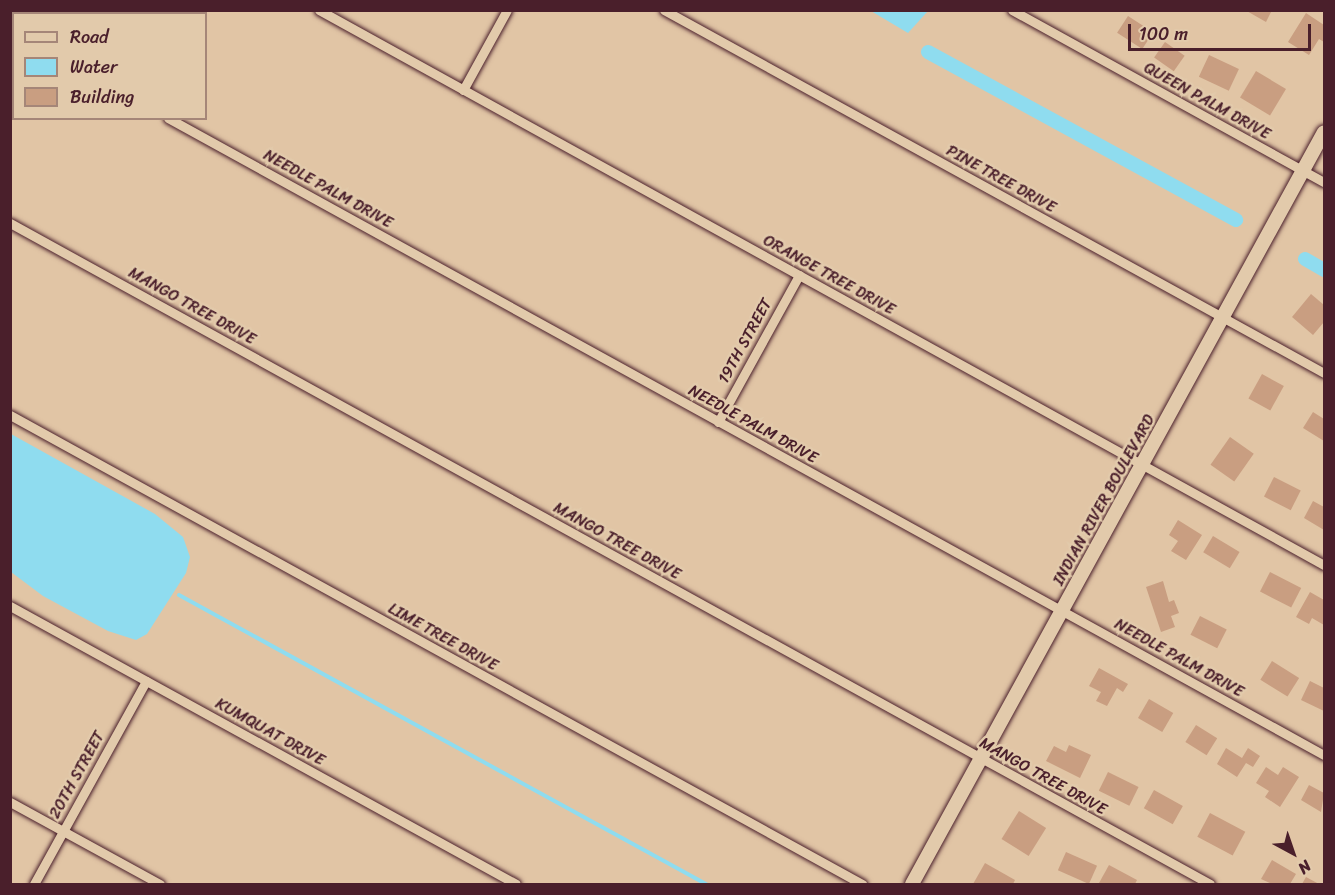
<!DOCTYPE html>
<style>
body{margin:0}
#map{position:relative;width:1335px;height:895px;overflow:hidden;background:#e1c5a5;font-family:Sriracha,sans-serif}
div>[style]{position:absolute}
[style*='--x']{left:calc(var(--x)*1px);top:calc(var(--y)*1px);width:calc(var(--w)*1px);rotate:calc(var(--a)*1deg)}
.water>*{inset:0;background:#8fdcef}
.stream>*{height:4px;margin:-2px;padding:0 2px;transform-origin:2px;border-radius:2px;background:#8fdcef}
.canal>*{height:14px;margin:-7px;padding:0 7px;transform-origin:7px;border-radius:7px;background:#8fdcef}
.building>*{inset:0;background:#c99e81;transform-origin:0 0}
.roads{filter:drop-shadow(0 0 2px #4a1f2b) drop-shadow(0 0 2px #4a1f2b)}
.minor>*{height:9px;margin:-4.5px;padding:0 4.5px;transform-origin:4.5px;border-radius:4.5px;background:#e2caab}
.secondary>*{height:14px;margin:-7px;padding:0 7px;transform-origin:7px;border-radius:7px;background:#e2caab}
span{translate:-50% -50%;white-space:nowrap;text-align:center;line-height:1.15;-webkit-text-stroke:5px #e2caab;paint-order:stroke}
.street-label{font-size:16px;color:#4a1f2b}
.frame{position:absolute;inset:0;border:12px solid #4a1f2b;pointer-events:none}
.legend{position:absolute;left:12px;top:12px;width:195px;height:108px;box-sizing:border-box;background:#e2caab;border:2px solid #a58678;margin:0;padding:8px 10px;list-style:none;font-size:18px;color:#4a1f2b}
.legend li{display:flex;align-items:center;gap:12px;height:30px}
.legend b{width:30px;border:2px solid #a58678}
.north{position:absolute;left:1263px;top:823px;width:60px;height:60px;-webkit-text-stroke:4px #e2caab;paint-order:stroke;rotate:140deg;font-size:16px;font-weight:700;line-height:24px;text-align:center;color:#4a1f2b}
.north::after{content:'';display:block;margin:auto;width:21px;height:27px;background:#4a1f2b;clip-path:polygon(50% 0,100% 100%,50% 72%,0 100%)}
.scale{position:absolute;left:1128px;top:24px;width:183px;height:27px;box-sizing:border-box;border:3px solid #4a1f2b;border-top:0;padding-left:8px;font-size:18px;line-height:21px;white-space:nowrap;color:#4a1f2b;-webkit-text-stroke:4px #e2caab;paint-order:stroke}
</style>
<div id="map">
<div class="water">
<i style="clip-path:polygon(871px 11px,928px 11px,908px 33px)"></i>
<i style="clip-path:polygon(11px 434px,155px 514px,183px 537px,190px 557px,186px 573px,147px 634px,136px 640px,108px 631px,43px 596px,11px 572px)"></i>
</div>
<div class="stream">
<i style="--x:179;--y:595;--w:601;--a:28.74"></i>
</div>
<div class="canal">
<i style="--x:928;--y:52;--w:351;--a:28.6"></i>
<i style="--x:1305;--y:259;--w:22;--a:30"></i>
</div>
<div class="building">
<i style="clip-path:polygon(1245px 10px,1272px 10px,1266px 22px)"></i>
<i style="clip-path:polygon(1306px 13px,1324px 25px,1324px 42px,1319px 39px,1309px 55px,1288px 42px)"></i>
<i style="left:1128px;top:16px;width:30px;height:20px;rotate:33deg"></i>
<i style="left:1165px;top:42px;width:24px;height:19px;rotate:35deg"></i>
<i style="left:1209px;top:55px;width:33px;height:24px;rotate:25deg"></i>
<i style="left:1256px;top:71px;width:35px;height:31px;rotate:31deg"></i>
<i style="clip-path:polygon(1311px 294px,1324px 305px,1324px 322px,1313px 335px,1292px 317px)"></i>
<i style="left:1262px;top:374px;width:25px;height:28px;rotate:29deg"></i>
<i style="clip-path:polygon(1313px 412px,1324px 419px,1324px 441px,1303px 428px)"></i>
<i style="left:1230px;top:437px;width:29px;height:34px;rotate:35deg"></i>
<i style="left:1274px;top:477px;width:30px;height:22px;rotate:27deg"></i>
<i style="clip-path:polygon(1313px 501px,1324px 507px,1324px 530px,1304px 518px)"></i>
<i style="clip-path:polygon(1178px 520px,1202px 535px,1186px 560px,1171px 551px,1178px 541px,1169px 535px)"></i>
<i style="left:1213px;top:536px;width:31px;height:19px;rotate:31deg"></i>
<i style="left:1270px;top:572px;width:35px;height:22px;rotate:27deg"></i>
<i style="clip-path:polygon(1163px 581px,1169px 602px,1174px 600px,1179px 613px,1171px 616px,1175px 627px,1161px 632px,1146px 587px)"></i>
<i style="clip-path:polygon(1310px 592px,1324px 600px,1324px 625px,1312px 618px,1309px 624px,1296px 617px)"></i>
<i style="left:1200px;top:616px;width:30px;height:21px;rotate:27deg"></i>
<i style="left:1272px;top:661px;width:32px;height:22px;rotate:32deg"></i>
<i style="clip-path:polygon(1099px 668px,1128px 684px,1123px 692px,1117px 688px,1107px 706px,1096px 701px,1101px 692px,1089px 686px)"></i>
<i style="clip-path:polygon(1310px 681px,1324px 688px,1324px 711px,1301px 700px)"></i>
<i style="left:1149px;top:699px;width:28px;height:22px;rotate:30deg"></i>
<i style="left:1196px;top:725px;width:25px;height:20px;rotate:32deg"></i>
<i style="clip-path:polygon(1069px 745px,1091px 755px,1080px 778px,1046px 761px,1054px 746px,1066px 752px)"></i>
<i style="clip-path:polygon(1226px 748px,1242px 758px,1248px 748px,1260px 756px,1253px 767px,1246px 763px,1237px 777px,1217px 764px)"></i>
<i style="clip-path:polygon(1266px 767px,1278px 775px,1283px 767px,1299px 777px,1280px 807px,1265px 797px,1269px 791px,1256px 783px)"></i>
<i style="left:1108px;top:772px;width:34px;height:21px;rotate:26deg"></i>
<i style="clip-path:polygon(1309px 785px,1324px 793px,1321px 812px,1301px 800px)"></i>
<i style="left:1154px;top:790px;width:33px;height:21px;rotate:29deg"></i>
<i style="left:1019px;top:811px;width:32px;height:33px;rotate:32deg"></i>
<i style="left:1210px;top:813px;width:40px;height:27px;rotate:28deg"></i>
<i style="left:1066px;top:852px;width:34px;height:20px;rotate:24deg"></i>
<i style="clip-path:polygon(1272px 860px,1296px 874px,1290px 884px,1272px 884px,1261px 879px)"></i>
<i style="clip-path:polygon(985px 863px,1015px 880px,1013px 884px,973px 884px)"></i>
<i style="clip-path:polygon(1109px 865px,1137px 880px,1135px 884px,1099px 883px)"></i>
<i style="clip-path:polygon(1306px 877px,1319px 884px,1302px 884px)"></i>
</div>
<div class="roads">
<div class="minor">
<i style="--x:319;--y:10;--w:1148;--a:28.91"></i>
<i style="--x:664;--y:10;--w:753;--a:28.81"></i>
<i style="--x:1012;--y:10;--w:356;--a:28.9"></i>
<i style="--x:10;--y:32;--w:4;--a:14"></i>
<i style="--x:463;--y:90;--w:91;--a:-61.2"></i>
<i style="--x:168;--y:118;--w:1320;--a:28.86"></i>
<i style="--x:10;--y:223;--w:1370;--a:28.85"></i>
<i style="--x:10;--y:415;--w:973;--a:28.83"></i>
<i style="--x:718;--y:422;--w:168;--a:-61.1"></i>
<i style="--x:10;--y:606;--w:577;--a:28.78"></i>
<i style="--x:10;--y:802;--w:171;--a:28.7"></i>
<i style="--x:34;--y:884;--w:232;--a:-61.1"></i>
</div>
<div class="secondary">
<i style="--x:912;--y:884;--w:857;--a:-61.28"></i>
</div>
</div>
<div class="street-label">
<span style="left:1207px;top:101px;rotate:29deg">QUEEN PALM DRIVE</span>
<span style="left:1001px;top:179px;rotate:29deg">PINE TREE DRIVE</span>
<span style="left:328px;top:189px;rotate:29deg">NEEDLE PALM DRIVE</span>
<span style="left:829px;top:275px;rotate:29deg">ORANGE TREE DRIVE</span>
<span style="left:192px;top:306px;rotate:29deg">MANGO TREE DRIVE</span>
<span style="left:745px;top:341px;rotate:-61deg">19TH STREET</span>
<span style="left:753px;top:424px;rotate:29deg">NEEDLE PALM DRIVE</span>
<span style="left:1104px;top:500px;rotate:-61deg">INDIAN RIVER BOULEVARD</span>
<span style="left:617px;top:541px;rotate:29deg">MANGO TREE DRIVE</span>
<span style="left:443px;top:637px;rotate:29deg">LIME TREE DRIVE</span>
<span style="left:1179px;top:658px;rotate:29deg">NEEDLE PALM DRIVE</span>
<span style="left:270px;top:732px;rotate:29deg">KUMQUAT DRIVE</span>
<span style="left:77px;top:775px;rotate:-61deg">20TH STREET</span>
<span style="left:1043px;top:776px;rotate:29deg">MANGO TREE DRIVE</span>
</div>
<div class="frame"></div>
<ul class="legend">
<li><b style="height:8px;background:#e2caab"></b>Road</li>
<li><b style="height:16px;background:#8fdcef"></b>Water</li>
<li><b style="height:16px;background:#c99e81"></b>Building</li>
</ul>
<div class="north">N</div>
<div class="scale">100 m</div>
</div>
